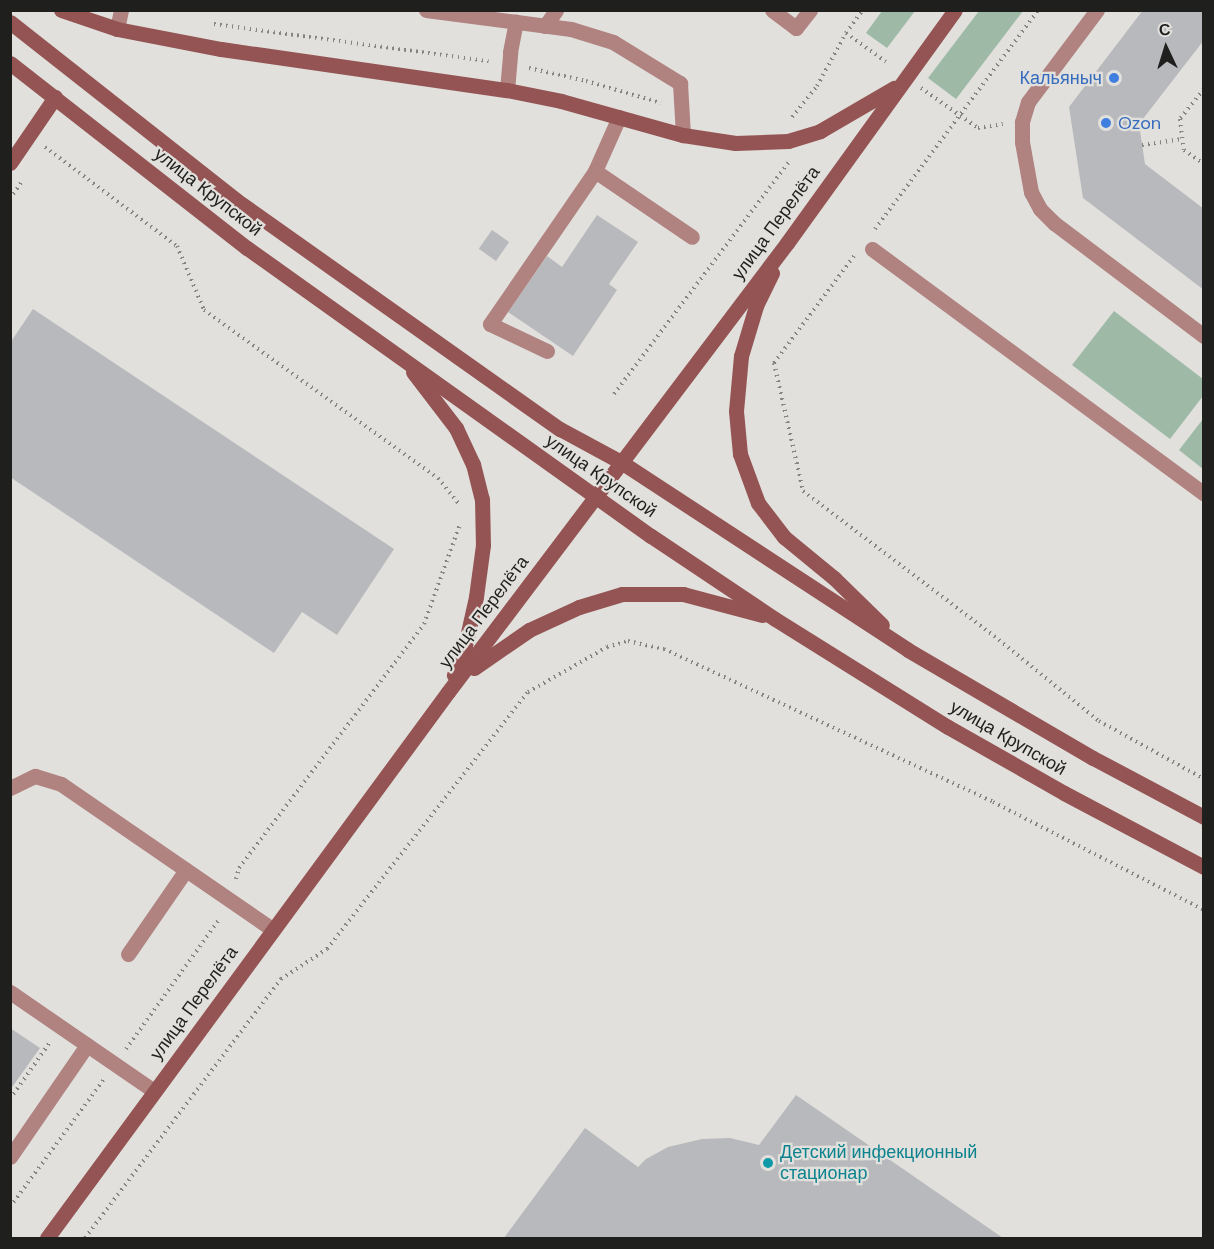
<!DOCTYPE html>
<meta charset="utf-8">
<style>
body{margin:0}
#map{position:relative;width:1214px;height:1249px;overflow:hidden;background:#e1e0dc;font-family:"DM Sans",sans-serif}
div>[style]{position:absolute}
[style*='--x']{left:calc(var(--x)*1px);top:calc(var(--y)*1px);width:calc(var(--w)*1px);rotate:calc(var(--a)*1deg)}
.green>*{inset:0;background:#9ebaa7}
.building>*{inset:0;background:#b8b9bc;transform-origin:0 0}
.path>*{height:4px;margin-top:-2px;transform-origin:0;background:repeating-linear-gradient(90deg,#858481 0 1.5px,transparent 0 6px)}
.lane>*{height:15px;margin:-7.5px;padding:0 7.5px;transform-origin:7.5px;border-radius:7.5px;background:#b08280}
.secondary>*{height:15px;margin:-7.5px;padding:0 7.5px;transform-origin:7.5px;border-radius:7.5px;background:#945453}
.dots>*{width:16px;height:16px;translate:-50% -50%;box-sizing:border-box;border:3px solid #e1e0dc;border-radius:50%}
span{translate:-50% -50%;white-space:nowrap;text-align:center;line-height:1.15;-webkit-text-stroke:4.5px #e1e0dc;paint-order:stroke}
.shop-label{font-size:18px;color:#366cbe}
.right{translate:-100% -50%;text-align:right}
.left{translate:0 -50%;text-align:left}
.street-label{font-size:18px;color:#1f1f1d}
.culture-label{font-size:18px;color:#0d838f}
.frame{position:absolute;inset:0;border:12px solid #1f1f1d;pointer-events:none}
.north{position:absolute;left:1136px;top:18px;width:60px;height:60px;-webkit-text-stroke:4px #e1e0dc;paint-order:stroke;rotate:356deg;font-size:16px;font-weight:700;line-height:24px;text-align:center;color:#1f1f1d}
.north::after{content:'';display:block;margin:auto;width:21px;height:27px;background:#1f1f1d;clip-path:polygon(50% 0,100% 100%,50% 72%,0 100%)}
</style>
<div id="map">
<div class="green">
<i style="clip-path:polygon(882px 11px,915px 11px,887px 48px,866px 33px)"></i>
<i style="clip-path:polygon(979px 11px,1023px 11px,956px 99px,928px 78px)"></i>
<i style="clip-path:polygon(1114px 311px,1203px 379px,1203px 396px,1170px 439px,1072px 365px)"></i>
<i style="clip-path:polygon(1203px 419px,1203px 469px,1179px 450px)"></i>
</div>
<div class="building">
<i style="clip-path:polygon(1143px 10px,1204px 10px,1204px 40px,1139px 124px,1145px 164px,1204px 209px,1204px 290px,1083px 198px,1069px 107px)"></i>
<i style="clip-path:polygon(597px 215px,638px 242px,609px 284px,617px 290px,573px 356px,508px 312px,547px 256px,562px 267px)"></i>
<i style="left:492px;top:230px;width:21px;height:23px;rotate:35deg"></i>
<i style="clip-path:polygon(33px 309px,394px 549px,337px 635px,302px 612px,274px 653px,10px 477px,10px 343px)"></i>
<i style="clip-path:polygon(10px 1028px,40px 1048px,10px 1090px)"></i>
<i style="clip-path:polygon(796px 1095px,1003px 1238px,504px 1238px,585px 1128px,638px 1167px,646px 1159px,668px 1147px,702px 1139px,730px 1138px,759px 1145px)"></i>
</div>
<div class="path">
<i style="--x:1139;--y:10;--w:3;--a:45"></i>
<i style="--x:214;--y:24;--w:277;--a:7.7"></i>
<i style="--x:846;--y:33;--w:49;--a:35.9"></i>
<i style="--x:529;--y:68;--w:58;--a:12.8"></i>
<i style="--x:586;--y:81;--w:78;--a:16.3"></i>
<i style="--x:921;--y:88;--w:70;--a:35.1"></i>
<i style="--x:978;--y:128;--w:25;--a:-9"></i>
<i style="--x:1204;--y:89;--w:38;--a:129"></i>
<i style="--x:1180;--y:119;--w:31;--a:83"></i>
<i style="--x:1184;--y:150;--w:24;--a:35"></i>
<i style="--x:792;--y:117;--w:40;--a:-51"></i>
<i style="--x:817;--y:86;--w:60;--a:-61.3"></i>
<i style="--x:846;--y:33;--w:29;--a:-54"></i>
<i style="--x:1142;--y:145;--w:41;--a:-8.3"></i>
<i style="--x:45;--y:147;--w:165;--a:36.9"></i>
<i style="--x:177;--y:246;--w:69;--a:67.1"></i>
<i style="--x:204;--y:310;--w:288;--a:35.7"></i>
<i style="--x:438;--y:478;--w:33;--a:51"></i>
<i style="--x:10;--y:199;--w:23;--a:-56"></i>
<i style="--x:875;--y:229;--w:273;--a:-53.3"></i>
<i style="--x:854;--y:256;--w:134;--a:126.8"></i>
<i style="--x:774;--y:363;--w:131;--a:77.2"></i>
<i style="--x:803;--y:491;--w:240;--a:37.2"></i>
<i style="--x:994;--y:636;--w:135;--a:39"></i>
<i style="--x:1099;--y:721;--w:120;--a:28.9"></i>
<i style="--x:614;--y:394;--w:291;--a:-53"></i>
<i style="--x:236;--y:879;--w:11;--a:-75"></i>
<i style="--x:239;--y:868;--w:306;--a:-52.8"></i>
<i style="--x:424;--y:624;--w:106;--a:-70.2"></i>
<i style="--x:126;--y:1049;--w:161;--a:-54.3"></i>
<i style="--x:10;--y:1099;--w:70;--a:-54.9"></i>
<i style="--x:10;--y:1207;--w:159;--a:-53.7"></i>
<i style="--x:85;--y:1238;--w:325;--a:-52.9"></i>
<i style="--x:281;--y:979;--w:55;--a:-33.1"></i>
<i style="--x:327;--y:949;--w:326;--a:-52"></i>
<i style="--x:528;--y:692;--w:91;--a:-29.7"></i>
<i style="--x:607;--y:647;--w:22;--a:-16"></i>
<i style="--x:628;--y:641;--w:37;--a:13"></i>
<i style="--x:664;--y:649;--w:363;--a:24.9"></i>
<i style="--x:993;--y:802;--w:237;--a:27.1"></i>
</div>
<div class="lane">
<i style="--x:426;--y:10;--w:146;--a:7.5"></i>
<i style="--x:571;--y:29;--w:44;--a:17.2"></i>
<i style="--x:613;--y:42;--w:79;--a:31.5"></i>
<i style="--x:680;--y:83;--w:52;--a:86.7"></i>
<i style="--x:772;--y:10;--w:30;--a:37"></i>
<i style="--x:796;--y:28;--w:23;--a:-52"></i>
<i style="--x:1097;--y:10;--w:115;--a:126.9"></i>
<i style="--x:1028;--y:102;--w:21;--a:107"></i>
<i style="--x:1022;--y:122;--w:20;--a:90"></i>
<i style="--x:1022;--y:142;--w:51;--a:79.8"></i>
<i style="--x:1031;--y:192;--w:19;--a:62"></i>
<i style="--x:1040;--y:209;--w:20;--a:45"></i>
<i style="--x:1054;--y:223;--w:188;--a:37"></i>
<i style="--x:545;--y:26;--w:19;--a:-55"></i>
<i style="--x:117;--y:29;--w:19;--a:-78"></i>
<i style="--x:507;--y:90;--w:38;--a:-85"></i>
<i style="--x:510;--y:52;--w:31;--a:-79"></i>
<i style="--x:595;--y:171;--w:59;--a:-66"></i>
<i style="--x:872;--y:249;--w:413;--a:36.4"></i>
<i style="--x:547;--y:351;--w:63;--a:-154.7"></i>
<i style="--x:490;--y:324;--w:186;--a:-55.5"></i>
<i style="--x:595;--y:171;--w:117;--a:34.2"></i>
<i style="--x:10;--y:788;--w:28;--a:-26"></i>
<i style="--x:35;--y:776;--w:27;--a:17"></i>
<i style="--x:61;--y:784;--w:256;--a:34.5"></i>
<i style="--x:128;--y:954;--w:102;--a:-55.4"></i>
<i style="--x:10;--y:992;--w:175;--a:34.5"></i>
<i style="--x:10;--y:1157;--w:136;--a:-55.5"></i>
</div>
<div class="secondary">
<i style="--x:61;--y:10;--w:59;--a:18.7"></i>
<i style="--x:117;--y:29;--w:106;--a:10.9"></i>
<i style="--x:221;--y:49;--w:289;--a:8.2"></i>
<i style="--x:507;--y:90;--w:55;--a:11.5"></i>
<i style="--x:561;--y:101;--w:127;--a:15.6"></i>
<i style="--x:683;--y:135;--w:53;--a:8.7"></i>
<i style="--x:735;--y:143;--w:53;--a:-2.2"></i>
<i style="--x:788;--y:141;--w:34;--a:-17"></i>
<i style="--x:820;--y:131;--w:86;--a:-30.2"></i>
<i style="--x:10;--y:22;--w:288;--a:38.2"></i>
<i style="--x:236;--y:200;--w:397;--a:35.3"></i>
<i style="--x:560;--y:429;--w:69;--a:28.4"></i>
<i style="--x:621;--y:462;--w:343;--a:33.2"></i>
<i style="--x:908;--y:650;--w:214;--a:30.3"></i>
<i style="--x:1093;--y:758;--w:126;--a:28"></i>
<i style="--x:10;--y:63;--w:301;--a:38"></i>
<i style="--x:247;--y:248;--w:496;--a:35.5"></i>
<i style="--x:651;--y:536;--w:149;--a:33.8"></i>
<i style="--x:775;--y:619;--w:204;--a:32"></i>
<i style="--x:948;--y:727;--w:133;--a:29.6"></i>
<i style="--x:1064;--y:793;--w:158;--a:27.9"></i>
<i style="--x:10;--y:163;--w:80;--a:-55.7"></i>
<i style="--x:772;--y:273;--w:37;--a:116"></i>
<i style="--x:756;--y:306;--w:52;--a:106.7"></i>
<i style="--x:741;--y:356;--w:55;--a:95.2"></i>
<i style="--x:736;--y:411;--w:43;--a:84.7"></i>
<i style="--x:740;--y:454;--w:52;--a:69.8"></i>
<i style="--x:758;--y:503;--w:43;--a:52.6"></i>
<i style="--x:784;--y:537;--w:65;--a:39.4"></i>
<i style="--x:834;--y:578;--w:67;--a:44.4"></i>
<i style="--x:413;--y:372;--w:71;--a:52.5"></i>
<i style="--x:456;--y:428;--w:40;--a:65"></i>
<i style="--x:473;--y:464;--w:36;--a:76"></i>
<i style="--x:482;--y:499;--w:46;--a:88.8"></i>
<i style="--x:483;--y:545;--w:52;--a:97.7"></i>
<i style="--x:476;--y:597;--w:50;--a:102.7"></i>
<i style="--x:465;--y:646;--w:31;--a:111"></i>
<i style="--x:474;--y:668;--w:67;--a:-34.6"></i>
<i style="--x:529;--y:630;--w:55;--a:-24.7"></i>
<i style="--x:579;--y:607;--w:45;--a:-16.8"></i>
<i style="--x:622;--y:594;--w:61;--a:0"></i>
<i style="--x:683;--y:594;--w:82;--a:14.9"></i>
<i style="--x:47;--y:1238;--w:677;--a:-53.71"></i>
<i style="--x:448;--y:692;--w:563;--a:-52.95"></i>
<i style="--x:787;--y:243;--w:287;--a:-54.2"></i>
</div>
<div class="dots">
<i style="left:1114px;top:78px;background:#3f7fe0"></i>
<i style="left:1106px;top:123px;background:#3f7fe0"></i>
<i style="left:768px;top:1163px;background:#0f9aa8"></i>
</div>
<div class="shop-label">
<span class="right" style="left:1102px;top:78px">Кальяныч</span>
<span class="left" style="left:1118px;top:123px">Ozon</span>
</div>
<div class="street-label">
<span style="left:208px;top:192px;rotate:38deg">улица Крупской</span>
<span style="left:776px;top:223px;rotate:-54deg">улица Перелёта</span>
<span style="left:601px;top:476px;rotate:35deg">улица Крупской</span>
<span style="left:484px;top:612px;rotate:-53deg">улица Перелёта</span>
<span style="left:1008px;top:738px;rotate:30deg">улица Крупской</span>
<span style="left:194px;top:1003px;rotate:-54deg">улица Перелёта</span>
</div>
<div class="culture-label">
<span class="left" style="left:780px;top:1163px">Детский инфекционный<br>стационар</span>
</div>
<div class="frame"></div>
<div class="north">С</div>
</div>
